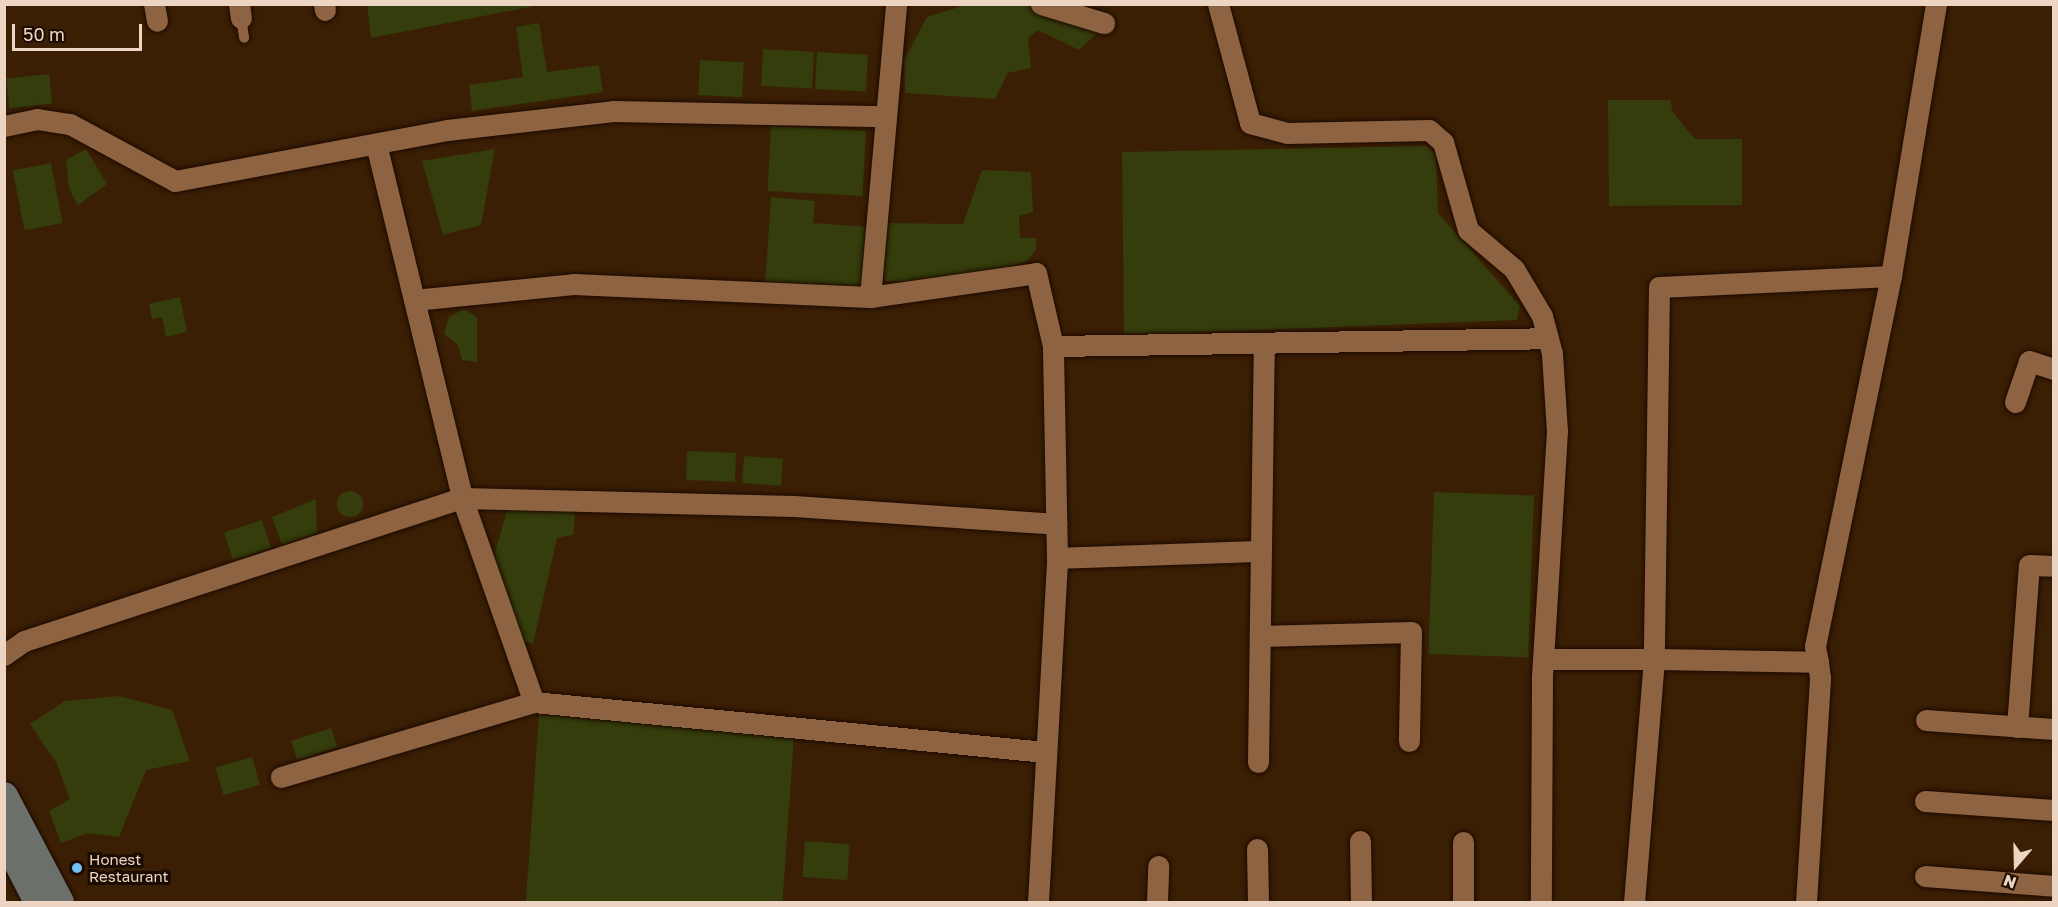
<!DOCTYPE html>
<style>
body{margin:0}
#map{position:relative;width:2058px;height:907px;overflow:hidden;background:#3b1f04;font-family:"Golos Text",sans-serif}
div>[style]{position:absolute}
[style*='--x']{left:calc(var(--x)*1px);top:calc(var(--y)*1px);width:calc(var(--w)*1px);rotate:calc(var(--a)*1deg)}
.green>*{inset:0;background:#343d0b;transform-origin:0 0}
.round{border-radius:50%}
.roads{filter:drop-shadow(0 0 2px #1d0a00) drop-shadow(0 0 2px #1d0a00)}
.lane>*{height:10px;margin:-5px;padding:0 5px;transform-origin:5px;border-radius:5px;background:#8d6341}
.street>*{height:21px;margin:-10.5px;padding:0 10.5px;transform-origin:10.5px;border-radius:10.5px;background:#8d6341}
.secondary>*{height:28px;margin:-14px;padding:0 14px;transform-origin:14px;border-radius:14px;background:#6c706b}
.dots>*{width:16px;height:16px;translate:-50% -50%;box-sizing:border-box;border:3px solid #1b0b01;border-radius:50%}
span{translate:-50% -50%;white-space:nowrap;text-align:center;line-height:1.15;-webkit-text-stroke:6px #1b0b01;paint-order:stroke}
.poi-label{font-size:15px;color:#edd5c3}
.left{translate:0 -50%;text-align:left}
.frame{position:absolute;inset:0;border:6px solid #edd5c3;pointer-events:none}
.north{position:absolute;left:1986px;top:835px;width:60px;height:60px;-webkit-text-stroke:4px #1b0b01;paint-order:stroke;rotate:200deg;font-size:16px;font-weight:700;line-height:24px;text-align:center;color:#edd5c3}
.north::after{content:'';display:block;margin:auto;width:21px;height:27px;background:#edd5c3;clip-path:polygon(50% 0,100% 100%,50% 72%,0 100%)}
.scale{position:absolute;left:12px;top:24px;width:130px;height:27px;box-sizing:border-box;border:3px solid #edd5c3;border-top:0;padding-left:8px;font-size:18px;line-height:21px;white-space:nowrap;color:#edd5c3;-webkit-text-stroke:4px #1b0b01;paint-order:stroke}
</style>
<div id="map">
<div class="green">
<i style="clip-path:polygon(367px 4px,540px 4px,540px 5px,371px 38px)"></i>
<i style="clip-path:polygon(965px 5px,1033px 5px,1103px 28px,1079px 50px,1038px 30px,1028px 38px,1031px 68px,1008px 73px,995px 99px,905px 93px,904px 60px,927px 17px)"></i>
<i style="clip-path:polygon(539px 23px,547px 72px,599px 65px,603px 92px,472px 111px,469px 85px,523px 77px,516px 27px)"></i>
<i style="left:763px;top:49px;width:51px;height:37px;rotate:3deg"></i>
<i style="left:817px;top:52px;width:51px;height:37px;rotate:3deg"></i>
<i style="left:700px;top:60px;width:44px;height:35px;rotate:3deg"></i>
<i style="left:49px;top:74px;width:30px;height:43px;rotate:84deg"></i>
<i style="clip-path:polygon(1608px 100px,1671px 100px,1672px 111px,1695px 139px,1742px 139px,1742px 205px,1609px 206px)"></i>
<i style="left:771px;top:126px;width:95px;height:65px;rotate:3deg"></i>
<i style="clip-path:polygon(1426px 146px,1436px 155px,1438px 213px,1520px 306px,1517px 320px,1124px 335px,1122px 152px)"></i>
<i style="clip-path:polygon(86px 149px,107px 184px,78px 205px,69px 189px,66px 160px)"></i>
<i style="clip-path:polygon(495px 149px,481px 225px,443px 235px,422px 161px)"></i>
<i style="left:51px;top:163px;width:61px;height:39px;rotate:79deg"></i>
<i style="clip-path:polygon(982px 170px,1031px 172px,1033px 212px,1019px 216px,1020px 238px,1036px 238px,1036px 250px,1027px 261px,956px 283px,882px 281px,882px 223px,963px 224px)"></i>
<i style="clip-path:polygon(771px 197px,815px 201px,813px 223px,870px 227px,865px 291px,765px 284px)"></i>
<i style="clip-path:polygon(180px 297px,187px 332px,166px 337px,162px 317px,152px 319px,149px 304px)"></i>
<i style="clip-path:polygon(464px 309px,477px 317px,477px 362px,462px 360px,458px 345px,444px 334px,449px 317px)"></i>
<i style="left:687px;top:451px;width:49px;height:29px;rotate:2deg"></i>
<i style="left:744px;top:456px;width:39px;height:27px;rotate:4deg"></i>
<i class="round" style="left:337px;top:491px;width:26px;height:26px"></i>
<i style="left:1434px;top:492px;width:100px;height:162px;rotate:2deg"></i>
<i style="clip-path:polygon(316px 499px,317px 533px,282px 545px,272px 517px)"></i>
<i style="clip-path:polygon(510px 500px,562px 502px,575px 516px,573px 535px,557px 538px,533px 644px,517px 639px,492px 563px)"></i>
<i style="left:262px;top:520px;width:29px;height:40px;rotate:72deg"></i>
<i style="clip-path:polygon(119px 696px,172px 710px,190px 761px,146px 770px,119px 837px,88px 833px,61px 843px,49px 811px,70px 799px,57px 764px,30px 724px,65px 701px)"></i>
<i style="left:539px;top:714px;width:256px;height:188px;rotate:4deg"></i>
<i style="left:331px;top:728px;width:20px;height:42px;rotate:72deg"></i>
<i style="left:252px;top:757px;width:29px;height:38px;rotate:74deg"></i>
<i style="left:805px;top:841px;width:45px;height:36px;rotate:4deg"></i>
</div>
<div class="roads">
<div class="lane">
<i style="--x:241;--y:18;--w:20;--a:81"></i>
</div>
<div class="street">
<i style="--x:154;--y:4;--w:17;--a:80"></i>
<i style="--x:239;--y:4;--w:14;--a:82"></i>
<i style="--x:324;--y:4;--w:6;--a:81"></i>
<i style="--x:1041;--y:4;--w:66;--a:16.8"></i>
<i style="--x:1218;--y:4;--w:123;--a:74.9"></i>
<i style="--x:1250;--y:123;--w:38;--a:15"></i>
<i style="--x:1287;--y:133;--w:142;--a:-1.2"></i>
<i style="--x:1429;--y:130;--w:18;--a:41"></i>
<i style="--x:1443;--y:142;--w:91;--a:74.1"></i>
<i style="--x:1468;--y:230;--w:60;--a:40.3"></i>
<i style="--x:1514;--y:269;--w:55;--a:59.2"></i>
<i style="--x:1542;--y:316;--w:39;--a:75"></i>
<i style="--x:1552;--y:354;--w:77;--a:86.3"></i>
<i style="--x:1557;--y:431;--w:247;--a:93.5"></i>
<i style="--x:1542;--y:678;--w:224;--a:90.3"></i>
<i style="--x:4;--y:126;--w:34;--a:-12"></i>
<i style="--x:37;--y:119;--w:33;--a:9"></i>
<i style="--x:70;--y:124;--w:119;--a:28.5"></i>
<i style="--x:175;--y:181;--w:277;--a:-10.6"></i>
<i style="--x:447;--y:130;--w:167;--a:-6.5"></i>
<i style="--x:613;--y:111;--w:271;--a:1.1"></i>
<i style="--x:376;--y:144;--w:364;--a:76.3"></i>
<i style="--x:462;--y:498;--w:332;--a:1.4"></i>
<i style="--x:794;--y:506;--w:263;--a:3.9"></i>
<i style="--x:1891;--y:276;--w:276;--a:-80.6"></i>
<i style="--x:870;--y:297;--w:168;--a:-8.2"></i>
<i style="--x:1036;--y:273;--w:75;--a:76.9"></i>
<i style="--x:414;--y:300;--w:160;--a:-5.7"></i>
<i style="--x:573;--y:284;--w:297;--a:2.5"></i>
<i style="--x:870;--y:297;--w:294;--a:-84.9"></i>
<i style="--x:2015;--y:402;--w:43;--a:-71.1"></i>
<i style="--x:2029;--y:361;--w:26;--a:18"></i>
<i style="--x:1057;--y:558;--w:204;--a:-2"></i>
<i style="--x:1260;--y:636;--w:151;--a:-1.5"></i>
<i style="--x:1411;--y:632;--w:109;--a:91.1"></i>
<i style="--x:4;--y:655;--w:24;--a:-35"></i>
<i style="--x:24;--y:641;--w:461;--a:-18.1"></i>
<i style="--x:462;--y:498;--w:216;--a:70.6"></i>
<i style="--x:534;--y:702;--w:264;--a:163.5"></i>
<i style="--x:1543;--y:659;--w:111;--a:0"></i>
<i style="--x:1654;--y:659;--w:244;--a:94.7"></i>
<i style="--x:534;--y:702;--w:513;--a:5.59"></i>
<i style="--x:1926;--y:720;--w:128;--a:4"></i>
<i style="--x:2017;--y:727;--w:162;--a:-85.8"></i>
<i style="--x:2029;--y:565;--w:25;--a:2"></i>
<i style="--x:1258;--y:762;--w:419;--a:-89.2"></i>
<i style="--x:1925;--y:801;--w:129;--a:4"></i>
<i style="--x:1360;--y:841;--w:61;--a:89.1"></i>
<i style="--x:1463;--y:842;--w:60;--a:90"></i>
<i style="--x:1257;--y:849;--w:53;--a:88.9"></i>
<i style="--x:1925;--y:876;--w:129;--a:4.4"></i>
<i style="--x:1038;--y:902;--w:345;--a:-86.8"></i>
<i style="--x:1057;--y:558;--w:212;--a:-91.1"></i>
<i style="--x:1053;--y:346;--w:495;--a:-0.9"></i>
<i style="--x:1157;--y:902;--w:36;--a:-88"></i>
<i style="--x:1806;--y:902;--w:224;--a:-86.4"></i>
<i style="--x:1820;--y:678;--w:16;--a:-97"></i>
<i style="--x:1818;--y:662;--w:16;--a:-101"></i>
<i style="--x:1815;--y:646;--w:378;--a:-78.4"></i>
<i style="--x:1891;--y:276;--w:232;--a:177.3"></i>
<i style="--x:1659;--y:287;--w:372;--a:90.8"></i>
<i style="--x:1654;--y:659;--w:164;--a:1"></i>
</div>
<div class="secondary">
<i style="--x:4;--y:796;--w:120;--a:62.2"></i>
<i style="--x:4;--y:836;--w:74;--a:62.7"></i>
</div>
</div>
<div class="dots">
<i style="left:77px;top:868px;background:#73c1f5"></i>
</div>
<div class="poi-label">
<span class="left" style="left:89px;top:868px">Honest<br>Restaurant</span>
</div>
<div class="frame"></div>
<div class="north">N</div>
<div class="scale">50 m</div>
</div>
